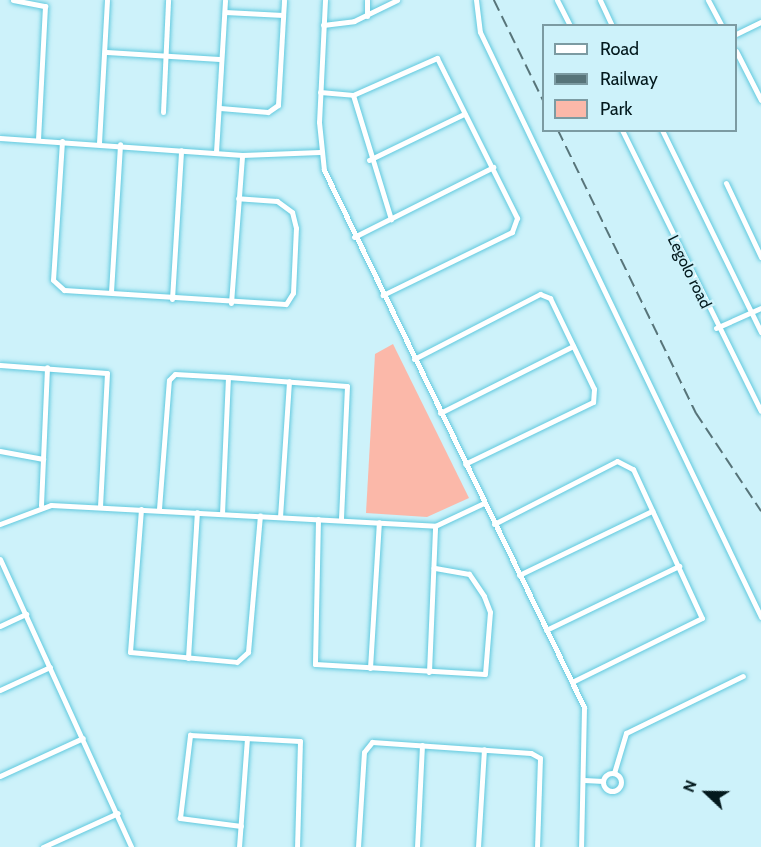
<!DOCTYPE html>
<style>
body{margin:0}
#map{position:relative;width:761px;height:847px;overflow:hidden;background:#cdf2fa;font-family:Cabin,sans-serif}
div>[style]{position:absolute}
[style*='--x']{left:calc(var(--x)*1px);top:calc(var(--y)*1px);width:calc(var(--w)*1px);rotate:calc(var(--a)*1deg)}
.green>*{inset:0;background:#fbb8a9}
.roads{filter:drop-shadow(0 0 2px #61c9de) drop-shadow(0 0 2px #61c9de)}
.minor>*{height:5px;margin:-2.5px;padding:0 2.5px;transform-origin:2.5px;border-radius:2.5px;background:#fff}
.minor>.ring{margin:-2.5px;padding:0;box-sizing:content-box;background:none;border:5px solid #fff;border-radius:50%}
.rail>*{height:1.5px;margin-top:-0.75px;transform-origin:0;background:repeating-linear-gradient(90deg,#577479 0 12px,transparent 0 18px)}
span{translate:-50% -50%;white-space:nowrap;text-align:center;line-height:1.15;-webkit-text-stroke:5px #cdf2fa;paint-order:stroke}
.street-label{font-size:16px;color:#03191d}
.legend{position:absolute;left:542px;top:24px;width:195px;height:108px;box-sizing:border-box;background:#cdf2fa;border:2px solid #7c9ba2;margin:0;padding:8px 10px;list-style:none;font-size:18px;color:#03191d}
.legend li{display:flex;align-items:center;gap:12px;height:30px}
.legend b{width:30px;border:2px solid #7c9ba2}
.north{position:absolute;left:677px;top:763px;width:60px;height:60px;-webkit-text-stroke:4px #cdf2fa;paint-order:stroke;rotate:292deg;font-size:16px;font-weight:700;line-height:24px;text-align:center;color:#03191d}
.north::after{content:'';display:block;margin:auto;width:21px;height:27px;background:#03191d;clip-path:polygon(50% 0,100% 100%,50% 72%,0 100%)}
</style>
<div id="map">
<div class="green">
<i style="clip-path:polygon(393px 344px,469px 498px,427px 517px,366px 513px,375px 354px)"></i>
</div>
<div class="roads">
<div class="minor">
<i style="--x:13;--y:0;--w:33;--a:11"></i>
<i style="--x:45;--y:6;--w:134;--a:93"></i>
<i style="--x:325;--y:0;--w:122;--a:92.8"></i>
<i style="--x:319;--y:122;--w:48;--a:84.1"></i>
<i style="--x:324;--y:170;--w:597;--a:64.17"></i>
<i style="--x:584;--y:707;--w:140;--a:91.2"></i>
<i style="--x:476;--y:0;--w:32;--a:83"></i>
<i style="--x:480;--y:32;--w:649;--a:64.34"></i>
<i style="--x:557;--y:0;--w:29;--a:63"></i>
<i style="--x:600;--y:0;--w:29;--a:65"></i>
<i style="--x:708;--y:0;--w:30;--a:62"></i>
<i style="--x:225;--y:12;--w:58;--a:3"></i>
<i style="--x:367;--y:16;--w:16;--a:-90"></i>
<i style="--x:323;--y:25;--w:31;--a:-7"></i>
<i style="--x:354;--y:21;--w:48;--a:-26"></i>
<i style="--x:736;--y:34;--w:28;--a:-26"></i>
<i style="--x:736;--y:51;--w:55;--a:63"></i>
<i style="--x:105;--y:52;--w:116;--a:3.5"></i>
<i style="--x:320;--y:92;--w:33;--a:5"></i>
<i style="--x:353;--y:95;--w:92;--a:-23.8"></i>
<i style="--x:437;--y:58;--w:179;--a:63.4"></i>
<i style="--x:517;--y:218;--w:15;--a:110"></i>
<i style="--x:512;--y:232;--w:144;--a:154"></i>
<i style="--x:353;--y:95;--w:130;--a:73"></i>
<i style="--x:220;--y:108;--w:48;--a:4.8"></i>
<i style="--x:268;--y:112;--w:12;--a:-35"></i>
<i style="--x:278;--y:105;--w:105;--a:-86.7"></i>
<i style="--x:163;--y:112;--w:112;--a:-87.4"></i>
<i style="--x:622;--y:130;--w:313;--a:63.7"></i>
<i style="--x:662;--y:130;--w:225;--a:63.9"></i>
<i style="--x:0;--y:138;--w:243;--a:4"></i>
<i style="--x:242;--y:155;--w:78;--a:-2.2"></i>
<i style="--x:62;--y:141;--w:139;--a:93.7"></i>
<i style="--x:53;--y:280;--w:15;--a:42"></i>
<i style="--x:64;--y:290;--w:222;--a:3.6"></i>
<i style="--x:286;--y:304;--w:13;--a:-58"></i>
<i style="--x:293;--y:293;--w:65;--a:-87.4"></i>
<i style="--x:296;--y:228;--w:16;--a:-104"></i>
<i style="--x:292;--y:212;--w:19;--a:-144"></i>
<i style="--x:277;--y:201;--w:39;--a:-176"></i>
<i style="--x:99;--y:143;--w:143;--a:-86.8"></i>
<i style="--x:216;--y:152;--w:152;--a:-86.6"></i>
<i style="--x:369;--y:160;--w:106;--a:-25.8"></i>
<i style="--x:726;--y:183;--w:82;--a:64.7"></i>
<i style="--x:354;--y:237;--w:156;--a:-26.7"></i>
<i style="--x:111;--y:292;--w:148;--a:-86.5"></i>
<i style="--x:172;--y:299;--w:149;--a:-86.5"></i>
<i style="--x:231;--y:303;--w:148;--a:-85.7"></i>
<i style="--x:716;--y:328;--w:49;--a:-24"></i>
<i style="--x:414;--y:359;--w:142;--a:-27.3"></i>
<i style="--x:540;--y:294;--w:11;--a:22"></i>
<i style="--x:550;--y:298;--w:101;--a:64.2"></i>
<i style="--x:594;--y:389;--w:13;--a:94"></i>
<i style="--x:593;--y:402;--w:142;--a:154.2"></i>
<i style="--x:0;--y:365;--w:107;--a:4.3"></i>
<i style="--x:107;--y:373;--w:134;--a:93"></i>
<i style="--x:440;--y:413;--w:149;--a:-26.7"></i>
<i style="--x:0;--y:451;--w:44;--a:10.5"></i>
<i style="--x:41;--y:505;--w:138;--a:-87.5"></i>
<i style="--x:141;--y:509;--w:143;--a:94.4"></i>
<i style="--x:130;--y:652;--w:107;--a:5.3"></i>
<i style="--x:237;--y:662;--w:15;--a:-42"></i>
<i style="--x:248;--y:652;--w:137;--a:-85"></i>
<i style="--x:159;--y:509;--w:129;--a:-85.6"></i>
<i style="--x:169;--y:380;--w:8;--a:-45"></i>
<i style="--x:175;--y:374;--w:53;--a:3.2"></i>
<i style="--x:228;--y:377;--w:119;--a:4.3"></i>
<i style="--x:347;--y:386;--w:134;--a:92.6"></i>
<i style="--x:222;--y:514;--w:137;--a:-87.5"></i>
<i style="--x:280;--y:517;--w:136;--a:-86.2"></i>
<i style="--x:318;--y:519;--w:145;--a:91.2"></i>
<i style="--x:315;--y:664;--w:170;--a:3.4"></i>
<i style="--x:485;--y:674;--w:62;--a:-85.4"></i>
<i style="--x:490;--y:612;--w:17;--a:-111"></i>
<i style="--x:484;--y:596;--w:27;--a:-124"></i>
<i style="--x:469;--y:574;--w:36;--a:-170"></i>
<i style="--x:0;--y:524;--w:54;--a:-20.4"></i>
<i style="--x:51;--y:505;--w:385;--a:3.1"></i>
<i style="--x:435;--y:526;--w:54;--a:-25.1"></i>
<i style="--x:494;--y:524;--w:138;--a:-27.1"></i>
<i style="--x:617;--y:461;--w:18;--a:27"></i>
<i style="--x:633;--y:469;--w:164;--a:65.2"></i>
<i style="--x:702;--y:618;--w:145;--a:153.8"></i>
<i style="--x:0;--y:559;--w:316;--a:65.5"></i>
<i style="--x:519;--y:575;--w:148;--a:-25.7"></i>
<i style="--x:0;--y:626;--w:29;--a:-25"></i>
<i style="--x:546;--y:630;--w:148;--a:-25.7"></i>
<i style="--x:188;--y:658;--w:146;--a:-86.5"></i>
<i style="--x:370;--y:668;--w:146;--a:-86.5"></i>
<i style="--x:429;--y:672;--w:146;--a:-87.6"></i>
<i style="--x:0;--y:690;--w:55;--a:-24.7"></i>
<i style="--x:614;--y:773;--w:42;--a:-73.3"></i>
<i style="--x:626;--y:733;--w:130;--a:-26"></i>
<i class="ring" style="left:603px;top:773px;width:13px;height:13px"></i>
<i style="--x:0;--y:776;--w:91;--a:-24.6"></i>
<i style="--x:584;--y:780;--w:19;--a:3"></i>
<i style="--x:241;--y:826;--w:62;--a:-172.5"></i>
<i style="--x:180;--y:818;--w:84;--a:-83.1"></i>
<i style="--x:190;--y:735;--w:110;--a:3.1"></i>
<i style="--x:300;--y:741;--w:106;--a:91.6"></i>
<i style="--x:43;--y:847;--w:82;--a:-24.4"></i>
<i style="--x:239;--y:847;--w:109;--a:-85.8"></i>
<i style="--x:358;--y:847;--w:95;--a:-86.4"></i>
<i style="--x:364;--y:752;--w:13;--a:-51"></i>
<i style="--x:372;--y:742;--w:159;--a:4"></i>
<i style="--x:531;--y:753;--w:10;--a:29"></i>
<i style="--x:540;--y:758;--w:89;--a:91.9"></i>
<i style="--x:417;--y:847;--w:102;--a:-87.2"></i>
<i style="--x:478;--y:847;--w:98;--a:-86.5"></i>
</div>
</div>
<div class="rail">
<i style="--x:494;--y:0;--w:114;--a:63.9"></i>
<i style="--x:558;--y:130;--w:315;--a:64"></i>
<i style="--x:696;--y:413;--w:118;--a:56.4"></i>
</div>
<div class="street-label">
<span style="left:689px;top:272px;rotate:64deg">Legolo road</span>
</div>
<ul class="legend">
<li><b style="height:8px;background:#fff"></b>Road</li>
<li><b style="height:8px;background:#577479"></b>Railway</li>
<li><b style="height:16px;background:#fbb8a9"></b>Park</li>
</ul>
<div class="north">N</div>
</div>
